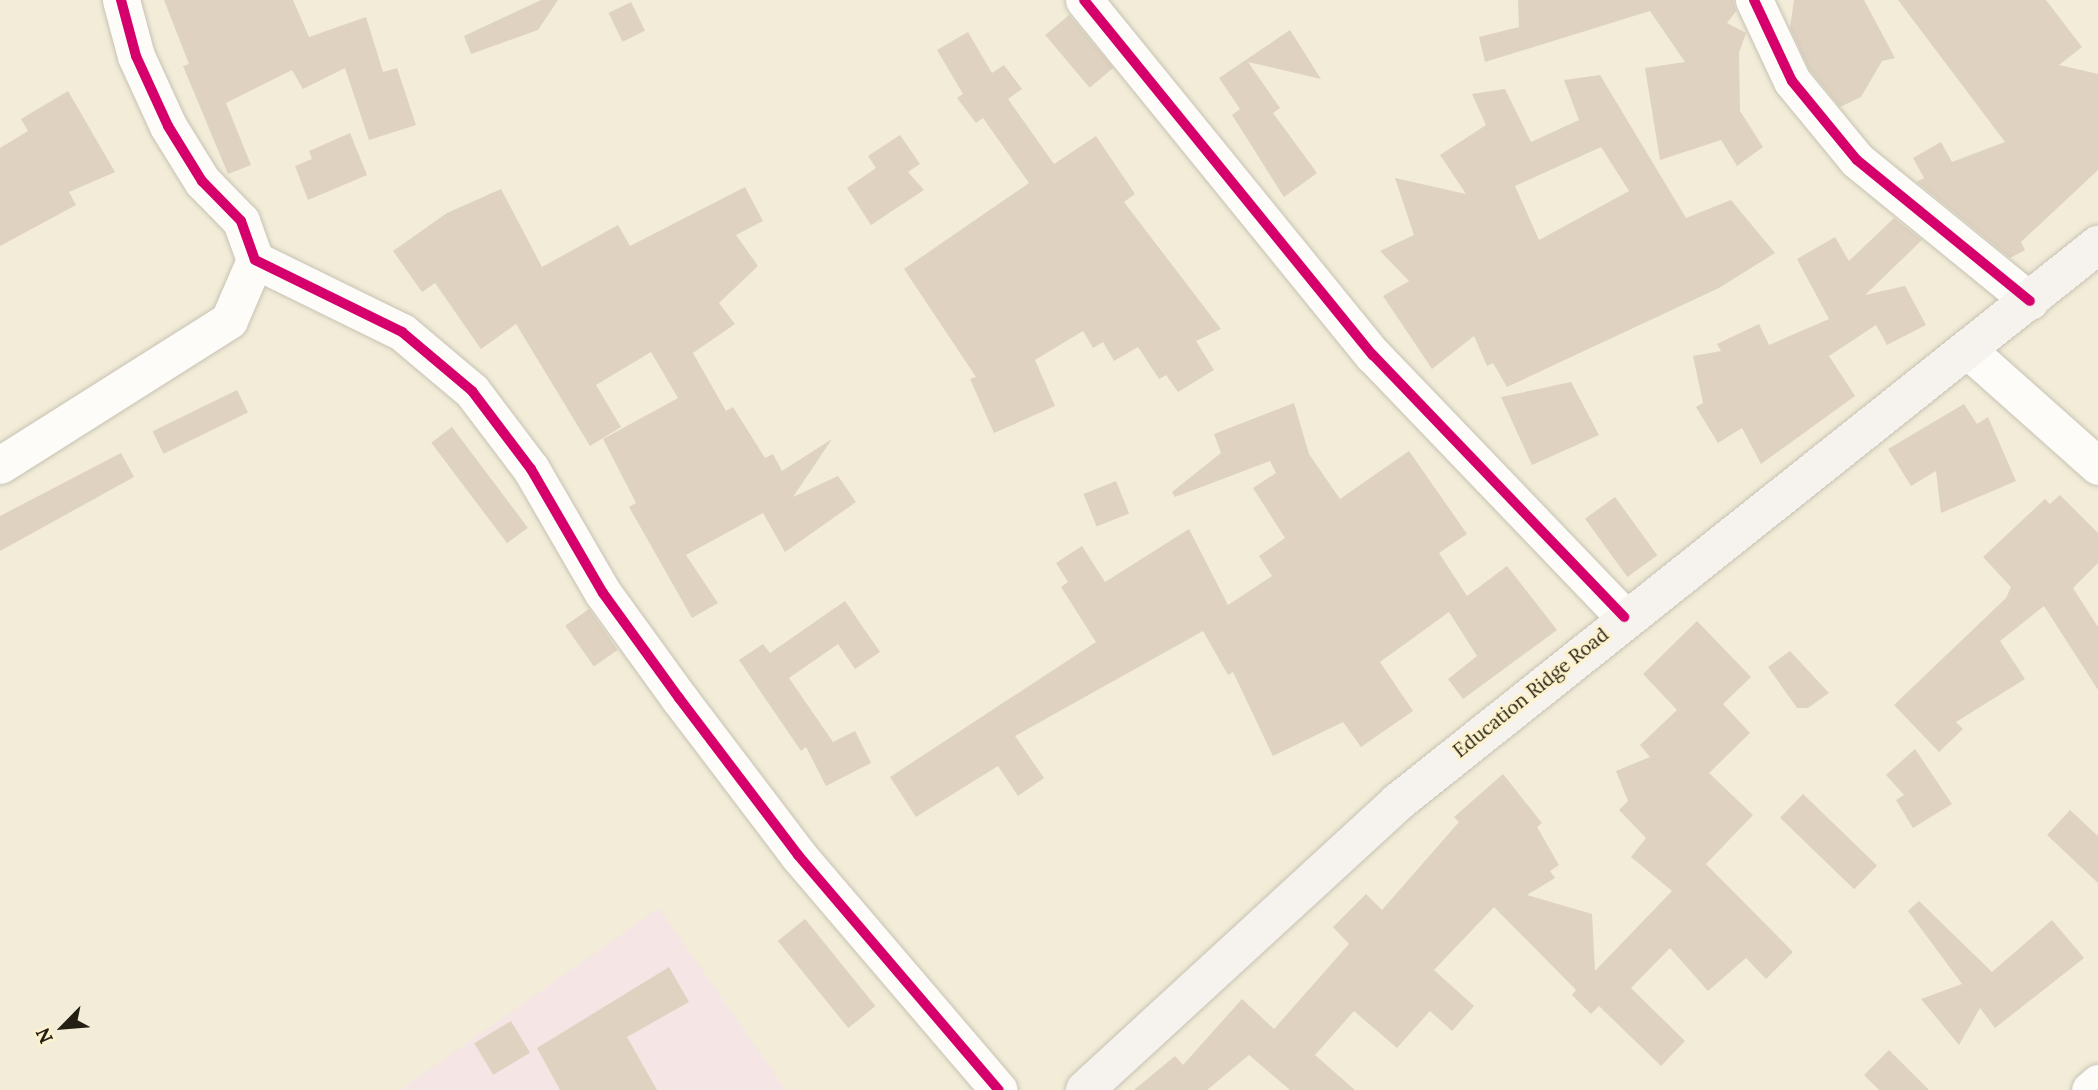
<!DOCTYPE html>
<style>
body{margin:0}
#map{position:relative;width:2098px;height:1090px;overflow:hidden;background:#f2ecd8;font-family:Lora,serif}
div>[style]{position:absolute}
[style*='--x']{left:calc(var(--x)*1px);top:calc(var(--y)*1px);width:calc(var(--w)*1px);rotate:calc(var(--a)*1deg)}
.education>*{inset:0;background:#f5e6e5}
.building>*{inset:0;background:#dfd2c1;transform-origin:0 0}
.roads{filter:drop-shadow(0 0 2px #c7c2b3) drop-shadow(0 0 2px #c7c2b3)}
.street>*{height:37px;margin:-18.5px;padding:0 18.5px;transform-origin:18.5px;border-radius:18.5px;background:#fdfcf9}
.secondary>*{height:38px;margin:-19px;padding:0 19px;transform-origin:19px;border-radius:19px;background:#f6f3ef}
.cycleway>*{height:10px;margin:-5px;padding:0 5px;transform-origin:5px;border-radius:5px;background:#d6006c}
span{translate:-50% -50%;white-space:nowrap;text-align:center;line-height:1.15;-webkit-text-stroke:6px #fdf2cd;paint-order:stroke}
.street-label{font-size:19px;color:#231f12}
.north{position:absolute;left:28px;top:992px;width:70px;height:70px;-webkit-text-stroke:5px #fdf2cd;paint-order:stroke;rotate:245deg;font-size:19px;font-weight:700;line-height:28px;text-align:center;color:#231f12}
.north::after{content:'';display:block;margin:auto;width:24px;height:32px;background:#231f12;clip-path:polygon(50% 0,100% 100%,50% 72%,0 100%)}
</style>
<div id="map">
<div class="education">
<i style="clip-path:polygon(659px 908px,786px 1090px,400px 1090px)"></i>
</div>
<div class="building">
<i style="clip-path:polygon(164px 0,293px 0,309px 37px,366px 17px,383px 72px,397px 68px,416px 125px,369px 140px,345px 68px,303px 89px,292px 70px,226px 103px,251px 165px,228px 174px,183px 66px,189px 64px)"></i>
<i style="clip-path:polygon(541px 0,558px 0,538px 30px,471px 54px,464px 36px)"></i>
<i style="clip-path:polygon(1518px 0,1733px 0,1736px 11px,1727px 23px,1746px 33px,1739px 53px,1740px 111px,1763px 147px,1737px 166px,1721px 140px,1660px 160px,1645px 68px,1685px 62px,1650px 11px,1485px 62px,1479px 37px,1519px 27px)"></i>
<i style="clip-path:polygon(1794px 0,1864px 0,1895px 58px,1882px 61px,1861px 97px,1840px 107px,1809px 69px,1790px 28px)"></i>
<i style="clip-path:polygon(1898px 0,2046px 0,2082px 47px,2059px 65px,2098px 74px,2098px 170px,2021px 242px,2025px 250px,2010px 258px,1917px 182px,1924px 178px,1913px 158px,1941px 142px,1952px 162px,2005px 142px)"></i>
<i style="left:631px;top:2px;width:32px;height:25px;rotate:64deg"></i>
<i style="left:1069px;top:15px;width:69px;height:31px;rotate:50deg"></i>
<i style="clip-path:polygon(1290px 30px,1321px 79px,1248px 62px,1280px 108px,1273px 113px,1317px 173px,1284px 197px,1232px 115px,1240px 109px,1219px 78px)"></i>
<i style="clip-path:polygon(968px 32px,992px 73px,1004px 65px,1022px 89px,1008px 99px,1054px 164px,1096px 136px,1135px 194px,1124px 202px,1221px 329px,1196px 341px,1214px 370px,1178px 392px,1166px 375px,1159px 379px,1138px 347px,1114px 361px,1103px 342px,1093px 348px,1083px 331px,1035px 360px,1055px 406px,994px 433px,970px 379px,976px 377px,904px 269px,1029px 183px,983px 118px,976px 123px,957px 98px,963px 94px,937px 50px)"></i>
<i style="clip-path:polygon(evenodd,1600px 75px,1686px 218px,1731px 200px,1775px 253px,1719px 288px,1507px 387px,1493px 363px,1487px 366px,1474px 336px,1432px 369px,1383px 296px,1409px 281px,1380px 251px,1414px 235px,1395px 178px,1466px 194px,1440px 155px,1486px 125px,1472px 94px,1505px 89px,1531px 142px,1579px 120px,1564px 80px,1600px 75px,1601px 147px,1629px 191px,1539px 240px,1515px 186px,1601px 147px)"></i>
<i style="clip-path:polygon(68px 91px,115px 172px,69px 192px,76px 205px,0 246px,0 148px,28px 131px,21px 119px)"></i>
<i style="clip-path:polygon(350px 133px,367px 175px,308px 200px,295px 166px,312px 159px,309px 151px)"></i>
<i style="clip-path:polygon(900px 135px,920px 164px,908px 172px,924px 190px,871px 225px,847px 188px,876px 168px,868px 156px)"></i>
<i style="clip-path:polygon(745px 187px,763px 221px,736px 235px,758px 266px,719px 303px,735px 324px,693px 353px,726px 411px,733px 407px,765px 458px,773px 454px,782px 471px,832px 439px,793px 497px,838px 476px,856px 502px,785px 552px,763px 513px,686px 555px,718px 603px,692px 618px,629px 507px,636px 503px,603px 439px,678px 398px,651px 352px,596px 385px,621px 427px,590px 446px,516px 324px,481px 349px,435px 283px,422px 292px,393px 251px,447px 213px,501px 189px,542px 267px,618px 225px,630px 246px)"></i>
<i style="clip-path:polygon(1894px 218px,1922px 240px,1865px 295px,1905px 286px,1926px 325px,1887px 345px,1876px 325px,1829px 356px,1855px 396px,1761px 464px,1742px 428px,1718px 443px,1696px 407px,1703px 403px,1693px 356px,1721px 351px,1717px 344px,1759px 324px,1769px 345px,1829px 319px,1797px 259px,1835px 237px,1849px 261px)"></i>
<i style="clip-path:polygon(1571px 382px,1599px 435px,1532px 465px,1501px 397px)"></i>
<i style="left:237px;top:390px;width:25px;height:94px;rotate:64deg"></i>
<i style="clip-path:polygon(1294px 403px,1309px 454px,1340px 499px,1409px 451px,1467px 534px,1439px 553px,1467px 596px,1507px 566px,1557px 630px,1463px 699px,1448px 679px,1477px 656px,1449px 612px,1380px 662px,1413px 711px,1361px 747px,1343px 722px,1273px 756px,1233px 672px,1228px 675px,1203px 631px,1015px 736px,1044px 778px,1018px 796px,998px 766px,916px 817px,890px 777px,1096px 642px,1061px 587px,1068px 582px,1056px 563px,1082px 546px,1105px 582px,1189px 529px,1228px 605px,1272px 576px,1259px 556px,1285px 538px,1253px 488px,1276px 473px,1270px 461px,1175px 497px,1172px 492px,1221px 453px,1214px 434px)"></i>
<i style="clip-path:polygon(1964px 404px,1977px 424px,1988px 417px,2016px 481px,1941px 513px,1936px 471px,1911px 486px,1888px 449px)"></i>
<i style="left:452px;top:427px;width:126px;height:26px;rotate:53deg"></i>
<i style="clip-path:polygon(121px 453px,134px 477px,0 551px,0 516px)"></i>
<i style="left:1116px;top:481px;width:35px;height:35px;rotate:68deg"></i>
<i style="clip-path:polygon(2060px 495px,2098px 533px,2098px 563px,2073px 588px,2098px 627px,2098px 690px,2044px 606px,2000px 641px,2025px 679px,1956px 722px,1963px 729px,1939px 752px,1894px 705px,2006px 598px,2011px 587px,1983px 557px,2045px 499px,2050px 504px)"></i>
<i style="left:1615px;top:497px;width:72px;height:37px;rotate:54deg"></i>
<i style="clip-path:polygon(845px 601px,880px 652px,855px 669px,838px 644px,789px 678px,833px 742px,855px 731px,871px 763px,826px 786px,806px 747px,801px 751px,739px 660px,763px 644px,770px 653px)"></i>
<i style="left:589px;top:609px;width:50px;height:29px;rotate:55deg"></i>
<i style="clip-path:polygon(1697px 621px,1751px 677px,1723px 704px,1750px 733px,1709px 773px,1753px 815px,1706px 864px,1793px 952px,1766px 979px,1746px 958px,1708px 991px,1670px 948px,1631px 988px,1685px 1041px,1661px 1066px,1599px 1006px,1591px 1014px,1572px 995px,1576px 990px,1494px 907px,1434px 970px,1474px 1006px,1452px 1031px,1430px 1011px,1397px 1048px,1354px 1011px,1315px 1055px,1355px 1090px,1290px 1090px,1249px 1055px,1207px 1090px,1134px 1090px,1175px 1056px,1183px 1065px,1242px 999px,1274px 1029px,1349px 944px,1333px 927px,1366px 894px,1382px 910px,1459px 822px,1454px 817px,1503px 774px,1542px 823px,1537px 827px,1559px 865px,1550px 871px,1555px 878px,1527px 895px,1592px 914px,1595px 971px,1672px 891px,1631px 857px,1646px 838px,1619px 810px,1628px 801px,1616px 771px,1650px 757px,1640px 745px,1677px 710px,1643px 674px)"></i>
<i style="clip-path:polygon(1790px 651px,1829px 693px,1808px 708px,1797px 708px,1768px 667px)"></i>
<i style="clip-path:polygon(1915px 749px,1952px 804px,1913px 828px,1896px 800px,1904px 795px,1886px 775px)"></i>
<i style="left:1803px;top:794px;width:103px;height:33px;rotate:44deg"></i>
<i style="clip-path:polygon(2070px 810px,2098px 836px,2098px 883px,2047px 835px)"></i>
<i style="clip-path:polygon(1919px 901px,1992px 972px,2052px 920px,2084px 958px,1995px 1028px,1980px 1008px,1959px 1045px,1921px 999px,1962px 984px,1908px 911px)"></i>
<i style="left:805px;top:919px;width:112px;height:35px;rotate:51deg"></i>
<i style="clip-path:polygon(669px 967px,689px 1002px,627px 1037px,657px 1090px,560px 1090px,537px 1048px)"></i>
<i style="left:511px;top:1021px;width:37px;height:43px;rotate:59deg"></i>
<i style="clip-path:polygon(1889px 1050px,1929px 1090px,1879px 1090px,1864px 1075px)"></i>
</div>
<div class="roads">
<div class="street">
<i style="--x:121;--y:0;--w:58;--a:75"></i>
<i style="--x:136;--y:56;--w:77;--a:65.4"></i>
<i style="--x:168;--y:126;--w:65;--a:58.3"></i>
<i style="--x:202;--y:181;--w:56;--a:45.7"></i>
<i style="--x:241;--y:221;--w:41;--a:70.3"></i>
<i style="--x:255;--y:260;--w:164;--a:26.1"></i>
<i style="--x:402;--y:332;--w:92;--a:40.1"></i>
<i style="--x:472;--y:391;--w:98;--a:52.9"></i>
<i style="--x:531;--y:469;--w:143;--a:59.9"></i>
<i style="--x:603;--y:593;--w:130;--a:54.1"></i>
<i style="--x:679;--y:698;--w:197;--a:52.8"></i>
<i style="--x:798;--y:855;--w:309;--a:49.5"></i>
<i style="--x:1084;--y:0;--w:458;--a:50.9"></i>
<i style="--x:1373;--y:355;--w:363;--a:46.2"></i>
<i style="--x:1754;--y:0;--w:89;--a:64.9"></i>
<i style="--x:1792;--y:81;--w:102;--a:50.6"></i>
<i style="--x:1857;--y:160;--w:223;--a:39.2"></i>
<i style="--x:1969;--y:351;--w:173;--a:41.7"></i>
<i style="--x:0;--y:465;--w:271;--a:-32.3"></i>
<i style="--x:229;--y:320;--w:65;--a:-66.6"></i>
<i style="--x:2090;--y:1090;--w:11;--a:-41"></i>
</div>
<div class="secondary">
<i style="--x:1085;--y:1090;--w:425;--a:-42.6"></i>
<i style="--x:1398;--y:802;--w:895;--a:-38.51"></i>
</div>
</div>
<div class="cycleway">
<i style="--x:121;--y:0;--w:58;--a:75"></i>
<i style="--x:136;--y:56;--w:77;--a:65.4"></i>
<i style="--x:168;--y:126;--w:65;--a:58.3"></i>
<i style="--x:202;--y:181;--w:56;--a:45.7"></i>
<i style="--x:241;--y:221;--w:41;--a:70.3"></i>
<i style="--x:255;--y:260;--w:164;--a:26.1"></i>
<i style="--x:402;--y:332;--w:92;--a:40.1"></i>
<i style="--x:472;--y:391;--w:98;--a:52.9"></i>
<i style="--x:531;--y:469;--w:143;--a:59.9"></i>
<i style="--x:603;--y:593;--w:130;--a:54.1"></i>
<i style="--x:679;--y:698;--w:197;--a:52.8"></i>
<i style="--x:798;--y:855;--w:309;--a:49.5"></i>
<i style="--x:1084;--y:0;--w:458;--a:50.9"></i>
<i style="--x:1373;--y:355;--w:363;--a:46.2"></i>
<i style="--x:1754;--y:0;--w:89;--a:64.9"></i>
<i style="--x:1792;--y:81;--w:102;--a:50.6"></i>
<i style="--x:1857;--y:160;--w:223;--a:39.2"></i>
</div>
<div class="street-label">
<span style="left:1531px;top:693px;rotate:-39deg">Education Ridge Road</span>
</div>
<div class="north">N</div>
</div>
